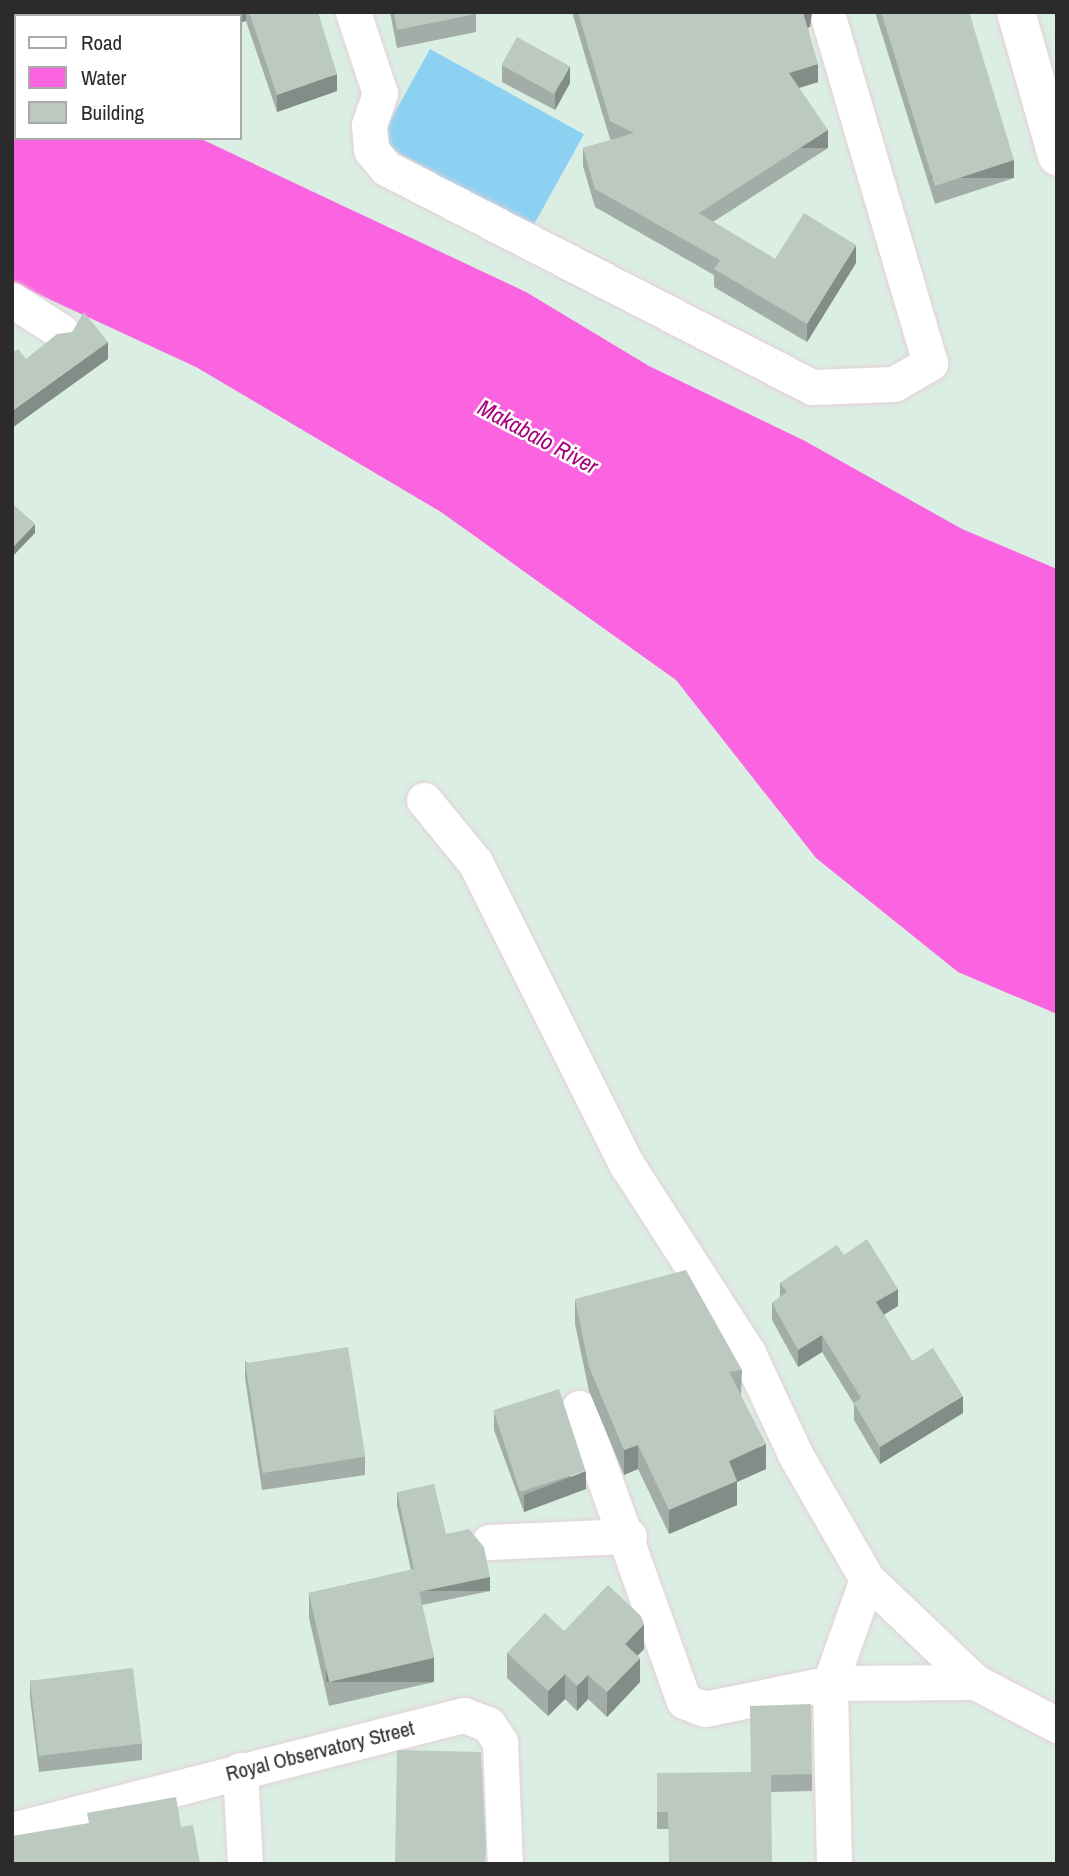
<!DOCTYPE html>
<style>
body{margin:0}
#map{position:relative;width:1069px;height:1876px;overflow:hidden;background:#dbeee4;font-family:"Archivo Narrow",sans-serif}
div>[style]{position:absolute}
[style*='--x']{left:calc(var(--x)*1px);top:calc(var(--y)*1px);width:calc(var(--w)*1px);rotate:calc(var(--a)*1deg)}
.pitch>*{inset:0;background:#8dd1f2;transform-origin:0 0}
.water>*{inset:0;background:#fa64e0}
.roads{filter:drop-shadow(0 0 2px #e5d0d6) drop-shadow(0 0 2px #e5d0d6)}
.minor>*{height:35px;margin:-17.5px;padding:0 17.5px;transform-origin:17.5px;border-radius:17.5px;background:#fff}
.tertiary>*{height:38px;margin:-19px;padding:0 19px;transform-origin:19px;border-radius:19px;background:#fff}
.wall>*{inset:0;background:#a1ada6}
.shaded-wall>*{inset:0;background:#838d87;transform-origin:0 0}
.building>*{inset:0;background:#bbc9c1;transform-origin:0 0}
span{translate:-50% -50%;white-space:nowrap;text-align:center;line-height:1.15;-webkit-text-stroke:5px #fff;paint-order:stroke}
.street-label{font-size:21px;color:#2b2b2b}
.water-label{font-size:23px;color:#a8017e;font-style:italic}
.frame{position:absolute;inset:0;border:14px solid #2b2b2b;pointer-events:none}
.legend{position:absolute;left:14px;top:14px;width:228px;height:126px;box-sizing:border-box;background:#fff;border:2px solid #aaa;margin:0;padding:9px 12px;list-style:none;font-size:21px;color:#2b2b2b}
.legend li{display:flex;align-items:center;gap:14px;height:35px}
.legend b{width:35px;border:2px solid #aaa}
</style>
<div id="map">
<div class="pitch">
<i style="left:430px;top:49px;width:176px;height:106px;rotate:29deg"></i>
</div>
<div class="water">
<i style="clip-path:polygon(12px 66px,16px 138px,199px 138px,526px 292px,649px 366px,805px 441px,962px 529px,1057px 569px,1057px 1014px,958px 972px,816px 858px,676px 680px,441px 512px,196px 367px,12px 282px)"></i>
</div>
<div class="roads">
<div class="minor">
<i style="--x:353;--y:12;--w:85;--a:71.6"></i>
<i style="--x:380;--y:93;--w:34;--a:109"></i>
<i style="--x:369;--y:125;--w:25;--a:85"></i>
<i style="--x:371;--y:150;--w:23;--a:50"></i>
<i style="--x:386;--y:168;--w:479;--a:27.2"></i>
<i style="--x:812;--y:387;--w:82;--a:-2.1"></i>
<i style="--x:894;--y:384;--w:42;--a:-30.3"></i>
<i style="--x:930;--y:363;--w:366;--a:-106.4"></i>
<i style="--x:12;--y:300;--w:59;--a:32.6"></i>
<i style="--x:424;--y:800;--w:80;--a:50.6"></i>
<i style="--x:475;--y:862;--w:339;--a:63.4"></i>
<i style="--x:627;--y:1165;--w:224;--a:57.2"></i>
<i style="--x:748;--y:1353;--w:114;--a:65"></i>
<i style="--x:796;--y:1456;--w:142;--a:60"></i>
<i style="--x:867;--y:1579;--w:149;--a:43.6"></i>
<i style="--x:975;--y:1682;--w:93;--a:27.7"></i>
<i style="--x:579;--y:1408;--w:311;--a:70.3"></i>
<i style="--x:684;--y:1701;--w:22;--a:21"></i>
<i style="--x:705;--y:1709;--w:128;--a:-11.7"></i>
<i style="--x:830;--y:1683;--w:145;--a:-0.4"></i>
<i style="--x:489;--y:1542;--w:140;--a:-2.5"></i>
<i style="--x:240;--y:1770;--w:94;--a:87"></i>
<i style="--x:12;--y:1830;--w:466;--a:-14.3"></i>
<i style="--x:464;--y:1715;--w:26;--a:21"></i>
<i style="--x:488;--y:1724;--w:22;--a:56"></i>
<i style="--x:500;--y:1742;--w:122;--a:87.7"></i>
<i style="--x:834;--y:1864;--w:181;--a:-91.3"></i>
<i style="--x:830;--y:1683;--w:110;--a:-70.4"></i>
</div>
<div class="tertiary">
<i style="--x:1016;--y:12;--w:150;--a:74.1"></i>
</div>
</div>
<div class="wall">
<i style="clip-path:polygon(180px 12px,318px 12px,337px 91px,277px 112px,246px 21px,240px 16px,181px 16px)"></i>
<i style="clip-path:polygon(390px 12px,472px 12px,476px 14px,476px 32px,397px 48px)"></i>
<i style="clip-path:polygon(572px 12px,812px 12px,810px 27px,808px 28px,818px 82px,799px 88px,828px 148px,713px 222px,775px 259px,856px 263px,807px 342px,714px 287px,714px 275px,595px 207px,583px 166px,583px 148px,612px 140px,610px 139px)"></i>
<i style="clip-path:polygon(875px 12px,969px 12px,1014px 178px,935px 204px)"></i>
<i style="clip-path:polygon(502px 65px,570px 83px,555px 110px,502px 82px)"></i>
<i style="clip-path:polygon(844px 1255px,898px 1306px,884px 1315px,912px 1361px,963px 1413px,880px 1464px,854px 1420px,854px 1404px,822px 1352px,798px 1367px,772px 1320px,772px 1303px,780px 1297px,780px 1283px)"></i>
<i style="clip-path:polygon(575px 1299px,742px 1370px,741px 1395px,766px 1469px,737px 1482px,737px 1505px,669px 1534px,638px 1469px,624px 1475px,589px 1391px,575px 1324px)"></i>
<i style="clip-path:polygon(245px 1361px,365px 1457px,365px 1475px,262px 1490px,245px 1378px)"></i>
<i style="clip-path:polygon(494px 1413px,586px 1489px,524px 1512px,494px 1430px)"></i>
<i style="clip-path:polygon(397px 1492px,446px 1534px,490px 1591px,422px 1605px,434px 1682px,329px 1706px,309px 1618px,309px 1593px,411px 1570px,397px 1506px)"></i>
<i style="clip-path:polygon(564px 1631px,644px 1649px,637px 1656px,640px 1682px,607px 1717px,588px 1699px,577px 1711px,565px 1699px,548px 1716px,507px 1678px,507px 1653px)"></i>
<i style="clip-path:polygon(30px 1680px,142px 1743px,142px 1760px,39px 1772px,30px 1697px)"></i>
<i style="clip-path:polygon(657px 1773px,812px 1774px,812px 1791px,771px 1792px,668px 1829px,657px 1829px)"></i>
</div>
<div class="shaded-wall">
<i style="clip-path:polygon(212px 12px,246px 12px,246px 21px,240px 23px,240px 16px,197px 16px)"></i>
<i style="clip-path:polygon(803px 12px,812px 12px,810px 27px,803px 29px)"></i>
<i style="clip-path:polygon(818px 64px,818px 82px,789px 91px,789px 73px)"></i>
<i style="clip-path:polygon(570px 66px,570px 83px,555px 110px,555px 93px)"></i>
<i style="clip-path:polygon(337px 74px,337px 91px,277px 112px,277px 95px)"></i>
<i style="left:828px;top:130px;width:18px;height:153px;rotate:90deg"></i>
<i style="left:1014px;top:160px;width:18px;height:83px;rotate:90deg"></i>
<i style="clip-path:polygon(856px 245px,856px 263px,807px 342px,807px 324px)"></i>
<i style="clip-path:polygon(108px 342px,108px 359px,12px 428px,12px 411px)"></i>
<i style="clip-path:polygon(35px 524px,35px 533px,12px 557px,12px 548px)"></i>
<i style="clip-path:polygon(898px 1289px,898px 1306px,876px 1319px,876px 1302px)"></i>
<i style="clip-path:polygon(822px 1335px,822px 1352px,798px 1367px,798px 1350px)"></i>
<i style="clip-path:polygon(963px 1396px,963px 1413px,880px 1464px,880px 1447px)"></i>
<i style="clip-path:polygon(766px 1444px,766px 1469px,737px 1482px,737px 1505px,669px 1534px,669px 1510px,729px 1461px)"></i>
<i style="clip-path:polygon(638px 1445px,638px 1469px,624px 1475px,624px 1450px)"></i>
<i style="clip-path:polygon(586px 1471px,586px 1489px,524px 1512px,524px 1495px)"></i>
<i style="left:490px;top:1577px;width:14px;height:73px;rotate:90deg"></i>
<i style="clip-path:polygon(644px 1624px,644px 1649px,625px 1668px,625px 1644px)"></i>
<i style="left:434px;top:1658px;width:24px;height:108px;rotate:90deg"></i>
<i style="clip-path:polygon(640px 1658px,640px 1682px,607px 1717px,607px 1692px)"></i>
<i style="clip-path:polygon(565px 1674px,565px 1699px,548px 1716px,548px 1691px)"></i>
<i style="clip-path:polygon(588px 1675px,588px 1699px,577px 1711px,577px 1686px)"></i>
</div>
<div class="building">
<i style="clip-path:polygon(184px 12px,212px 12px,197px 16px,185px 16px)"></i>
<i style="clip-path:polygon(249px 12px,318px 12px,337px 74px,277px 95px)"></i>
<i style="clip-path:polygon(394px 12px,472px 12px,476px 14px,397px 30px)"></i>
<i style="clip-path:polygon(578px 12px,803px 12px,818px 64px,789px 73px,828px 130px,699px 213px,775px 259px,804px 213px,856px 245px,807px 324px,714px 269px,720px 260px,595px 189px,583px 148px,634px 133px,610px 121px)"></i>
<i style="clip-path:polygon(881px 12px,969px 12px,1014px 160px,935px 186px)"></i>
<i style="left:517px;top:37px;width:60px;height:32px;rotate:29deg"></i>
<i style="clip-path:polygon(84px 312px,108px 342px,12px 411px,12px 353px,18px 349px,26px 359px,57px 334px,72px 332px)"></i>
<i style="clip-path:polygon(12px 503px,35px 524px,12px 548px)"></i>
<i style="clip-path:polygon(867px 1239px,898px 1289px,876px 1302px,912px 1361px,933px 1348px,963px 1396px,880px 1447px,854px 1403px,861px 1398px,822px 1335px,798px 1350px,772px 1303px,787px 1292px,780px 1283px,837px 1245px,844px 1255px)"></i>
<i style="clip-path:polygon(686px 1270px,742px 1370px,729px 1372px,766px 1444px,729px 1461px,737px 1481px,669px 1510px,638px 1445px,624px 1450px,589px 1367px,575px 1299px)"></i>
<i style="left:348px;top:1347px;width:111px;height:104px;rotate:81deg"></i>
<i style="left:559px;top:1389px;width:86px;height:69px;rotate:72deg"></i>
<i style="clip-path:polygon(434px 1484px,446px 1534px,469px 1529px,484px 1547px,490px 1577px,419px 1592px,397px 1492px)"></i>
<i style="left:414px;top:1569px;width:91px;height:108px;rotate:77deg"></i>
<i style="clip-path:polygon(608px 1585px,641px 1616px,644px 1624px,625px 1644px,640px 1658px,607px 1692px,588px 1675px,577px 1686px,565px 1674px,548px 1691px,507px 1653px,545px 1613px,564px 1631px)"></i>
<i style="left:133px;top:1668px;width:76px;height:104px;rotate:83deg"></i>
<i style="clip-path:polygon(811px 1704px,812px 1774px,771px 1775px,772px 1864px,669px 1864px,668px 1812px,657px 1812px,657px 1773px,751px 1772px,750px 1706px)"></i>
<i style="clip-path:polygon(397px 1750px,481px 1752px,486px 1848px,485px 1864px,395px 1864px)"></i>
<i style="clip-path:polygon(176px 1797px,181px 1827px,193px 1825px,200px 1864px,12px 1864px,12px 1836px,89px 1823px,87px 1813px)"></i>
</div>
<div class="street-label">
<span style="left:320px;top:1751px;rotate:-14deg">Royal Observatory Street</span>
</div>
<div class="water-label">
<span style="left:538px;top:437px;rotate:28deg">Makabalo River</span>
</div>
<div class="frame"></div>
<ul class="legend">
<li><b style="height:9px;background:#fff"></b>Road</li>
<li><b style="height:19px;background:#fa64e0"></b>Water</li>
<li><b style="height:19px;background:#bbc9c1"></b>Building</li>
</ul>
</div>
